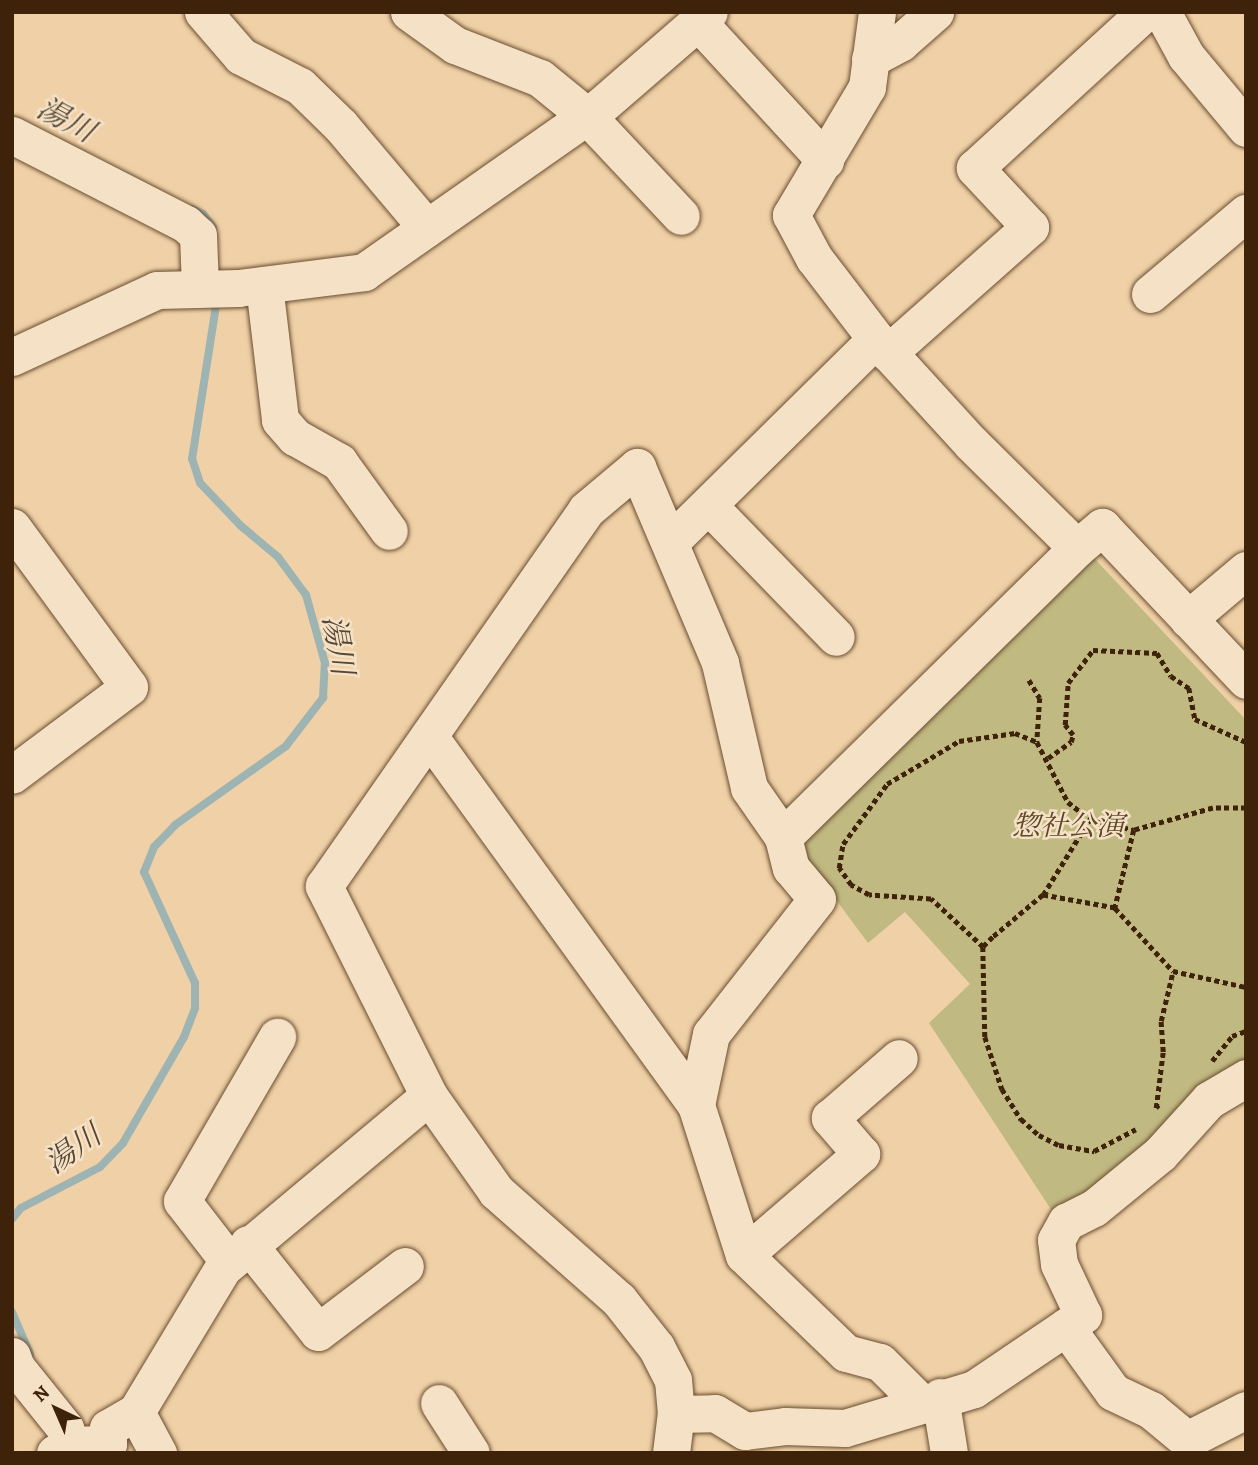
<!DOCTYPE html>
<meta charset="utf-8">
<style>
body{margin:0}
#map{position:relative;width:1258px;height:1465px;overflow:hidden;background:#f0d1a7;font-family:Alegreya,"Noto Serif JP",serif}
div>[style]{position:absolute}
[style*='--x']{left:calc(var(--x)*1px);top:calc(var(--y)*1px);width:calc(var(--w)*1px);rotate:calc(var(--a)*1deg)}
.green>*{inset:0;background:#c1b982}
.stream>*{height:8px;margin:-4px;padding:0 4px;transform-origin:4px;border-radius:4px;background:#9eb4b2}
.path>*{height:4.5px;margin-top:-2.25px;transform-origin:0;background:repeating-linear-gradient(90deg,#3e2209 0 5px,transparent 0 8.5px)}
.roads{filter:drop-shadow(0 0 2px #6a4e30) drop-shadow(0 0 2px #6a4e30)}
.minor>*{height:37px;margin:-18.5px;padding:0 18.5px;transform-origin:18.5px;border-radius:18.5px;background:#f5e1c6}
span{translate:-50% -50%;white-space:nowrap;text-align:center;line-height:1.15;-webkit-text-stroke:5px #f5e1c6;paint-order:stroke}
.park-label{font-size:28px;color:#5f4827;font-style:italic}
.water-label{font-size:30px;color:#564633;font-style:italic}
.frame{position:absolute;inset:0;border:14px solid #3e2209;pointer-events:none}
.north{position:absolute;left:21px;top:1374px;width:70px;height:70px;-webkit-text-stroke:5px #f5e1c6;paint-order:stroke;rotate:316deg;font-size:19px;font-weight:700;line-height:28px;text-align:center;color:#3e2209}
.north::after{content:'';display:block;margin:auto;width:24px;height:32px;background:#3e2209;clip-path:polygon(50% 0,100% 100%,50% 72%,0 100%)}
</style>
<div id="map">
<div class="green">
<i style="clip-path:polygon(1093px 557px,1246px 720px,1246px 1064px,1146px 1150px,1056px 1217px,929px 1023px,970px 984px,905px 912px,868px 943px,799px 850px,801px 832px)"></i>
</div>
<div class="stream">
<i style="--x:192;--y:209;--w:12;--a:24"></i>
<i style="--x:203;--y:214;--w:16;--a:52"></i>
<i style="--x:12;--y:1219;--w:14;--a:-51"></i>
<i style="--x:21;--y:1208;--w:89;--a:-27.4"></i>
<i style="--x:100;--y:1167;--w:33;--a:-46"></i>
<i style="--x:123;--y:1143;--w:122;--a:-60.1"></i>
<i style="--x:184;--y:1037;--w:31;--a:-69"></i>
<i style="--x:195;--y:1008;--w:25;--a:-90"></i>
<i style="--x:195;--y:983;--w:122;--a:-114.7"></i>
<i style="--x:144;--y:872;--w:27;--a:-68"></i>
<i style="--x:154;--y:847;--w:30;--a:-46"></i>
<i style="--x:175;--y:825;--w:136;--a:-35.4"></i>
<i style="--x:286;--y:746;--w:61;--a:-52.4"></i>
<i style="--x:323;--y:698;--w:35;--a:-87"></i>
<i style="--x:325;--y:663;--w:71;--a:-105.6"></i>
<i style="--x:306;--y:595;--w:47;--a:-126.4"></i>
<i style="--x:278;--y:557;--w:48;--a:-140"></i>
<i style="--x:241;--y:526;--w:59;--a:-133.6"></i>
<i style="--x:200;--y:483;--w:25;--a:-108"></i>
<i style="--x:192;--y:459;--w:162;--a:-81.1"></i>
<i style="--x:12;--y:1312;--w:46;--a:66.8"></i>
</div>
<div class="path">
<i style="--x:1029;--y:680;--w:21;--a:59"></i>
<i style="--x:1040;--y:698;--w:44;--a:93.9"></i>
<i style="--x:1048;--y:758;--w:28;--a:-35"></i>
<i style="--x:1071;--y:742;--w:7;--a:-74"></i>
<i style="--x:1073;--y:735;--w:13;--a:-129"></i>
<i style="--x:1065;--y:725;--w:42;--a:-85.9"></i>
<i style="--x:1068;--y:683;--w:41;--a:-52.9"></i>
<i style="--x:1093;--y:650;--w:64;--a:2.7"></i>
<i style="--x:1157;--y:653;--w:27;--a:59"></i>
<i style="--x:1171;--y:676;--w:22;--a:34"></i>
<i style="--x:1189;--y:688;--w:32;--a:79"></i>
<i style="--x:1195;--y:719;--w:56;--a:24.3"></i>
<i style="--x:1246;--y:808;--w:33;--a:180"></i>
<i style="--x:1213;--y:808;--w:82;--a:164.4"></i>
<i style="--x:1134;--y:830;--w:80;--a:103.7"></i>
<i style="--x:1115;--y:908;--w:86;--a:47.4"></i>
<i style="--x:1173;--y:971;--w:75;--a:12.4"></i>
<i style="--x:1043;--y:895;--w:89;--a:-58.3"></i>
<i style="--x:1090;--y:819;--w:45;--a:14"></i>
<i style="--x:1115;--y:908;--w:73;--a:-169.8"></i>
<i style="--x:1043;--y:895;--w:65;--a:140"></i>
<i style="--x:993;--y:937;--w:14;--a:135"></i>
<i style="--x:983;--y:947;--w:90;--a:88.7"></i>
<i style="--x:985;--y:1037;--w:55;--a:71.9"></i>
<i style="--x:1002;--y:1089;--w:36;--a:58"></i>
<i style="--x:1021;--y:1119;--w:24;--a:42"></i>
<i style="--x:1039;--y:1135;--w:22;--a:27"></i>
<i style="--x:1059;--y:1145;--w:36;--a:10"></i>
<i style="--x:1094;--y:1151;--w:47;--a:-27.6"></i>
<i style="--x:983;--y:947;--w:71;--a:-137.3"></i>
<i style="--x:931;--y:899;--w:62;--a:-176.3"></i>
<i style="--x:869;--y:895;--w:21;--a:-151"></i>
<i style="--x:851;--y:885;--w:21;--a:-125"></i>
<i style="--x:839;--y:868;--w:24;--a:-81"></i>
<i style="--x:843;--y:844;--w:74;--a:-53.7"></i>
<i style="--x:887;--y:784;--w:84;--a:-30.8"></i>
<i style="--x:959;--y:741;--w:57;--a:-8.1"></i>
<i style="--x:1015;--y:733;--w:24;--a:22"></i>
<i style="--x:1037;--y:742;--w:68;--a:62.7"></i>
<i style="--x:1068;--y:802;--w:28;--a:38"></i>
<i style="--x:1212;--y:1061;--w:32;--a:-51"></i>
<i style="--x:1232;--y:1036;--w:15;--a:-20"></i>
<i style="--x:1159;--y:1105;--w:4;--a:135"></i>
<i style="--x:1156;--y:1108;--w:56;--a:-82.9"></i>
<i style="--x:1163;--y:1052;--w:31;--a:-94"></i>
<i style="--x:1161;--y:1021;--w:51;--a:-76.5"></i>
</div>
<div class="roads">
<div class="minor">
<i style="--x:203;--y:12;--w:58;--a:49.2"></i>
<i style="--x:241;--y:56;--w:66;--a:27"></i>
<i style="--x:300;--y:86;--w:57;--a:44.3"></i>
<i style="--x:341;--y:126;--w:133;--a:49.9"></i>
<i style="--x:409;--y:12;--w:57;--a:35.7"></i>
<i style="--x:455;--y:45;--w:91;--a:21.2"></i>
<i style="--x:540;--y:78;--w:60;--a:39"></i>
<i style="--x:587;--y:116;--w:137;--a:46.8"></i>
<i style="--x:877;--y:12;--w:76;--a:97.6"></i>
<i style="--x:867;--y:87;--w:149;--a:120.7"></i>
<i style="--x:791;--y:215;--w:49;--a:61.9"></i>
<i style="--x:814;--y:258;--w:102;--a:52.6"></i>
<i style="--x:876;--y:339;--w:141;--a:47.6"></i>
<i style="--x:971;--y:443;--w:149;--a:44.7"></i>
<i style="--x:1077;--y:548;--w:33;--a:-40"></i>
<i style="--x:1102;--y:527;--w:210;--a:46.7"></i>
<i style="--x:1162;--y:12;--w:50;--a:61.4"></i>
<i style="--x:1186;--y:56;--w:94;--a:50.2"></i>
<i style="--x:698;--y:22;--w:188;--a:47.4"></i>
<i style="--x:870;--y:59;--w:34;--a:-28"></i>
<i style="--x:900;--y:43;--w:47;--a:-41.5"></i>
<i style="--x:12;--y:135;--w:195;--a:27.1"></i>
<i style="--x:186;--y:224;--w:16;--a:43"></i>
<i style="--x:198;--y:235;--w:51;--a:87.8"></i>
<i style="--x:264;--y:285;--w:136;--a:83.2"></i>
<i style="--x:280;--y:420;--w:23;--a:49"></i>
<i style="--x:295;--y:437;--w:51;--a:29.6"></i>
<i style="--x:339;--y:462;--w:85;--a:54.1"></i>
<i style="--x:1150;--y:294;--w:126;--a:-40.2"></i>
<i style="--x:888;--y:353;--w:190;--a:-41.6"></i>
<i style="--x:1030;--y:227;--w:81;--a:-133"></i>
<i style="--x:975;--y:168;--w:231;--a:-42.5"></i>
<i style="--x:12;--y:357;--w:160;--a:-24.8"></i>
<i style="--x:157;--y:290;--w:81;--a:-1.4"></i>
<i style="--x:238;--y:288;--w:127;--a:-7.2"></i>
<i style="--x:364;--y:272;--w:284;--a:-35"></i>
<i style="--x:597;--y:109;--w:148;--a:-40.9"></i>
<i style="--x:709;--y:506;--w:182;--a:45.9"></i>
<i style="--x:12;--y:527;--w:198;--a:53.8"></i>
<i style="--x:129;--y:687;--w:146;--a:143.1"></i>
<i style="--x:670;--y:542;--w:289;--a:-44.6"></i>
<i style="--x:1188;--y:619;--w:76;--a:-40.2"></i>
<i style="--x:429;--y:736;--w:455;--a:54.1"></i>
<i style="--x:783;--y:837;--w:412;--a:-44.5"></i>
<i style="--x:248;--y:1244;--w:112;--a:51.5"></i>
<i style="--x:318;--y:1332;--w:109;--a:-37.2"></i>
<i style="--x:744;--y:1255;--w:155;--a:-40.8"></i>
<i style="--x:861;--y:1154;--w:48;--a:-130.7"></i>
<i style="--x:830;--y:1118;--w:91;--a:-41"></i>
<i style="--x:229;--y:1262;--w:77;--a:-127.6"></i>
<i style="--x:182;--y:1201;--w:190;--a:-59.9"></i>
<i style="--x:1066;--y:1327;--w:21;--a:-35"></i>
<i style="--x:1083;--y:1315;--w:56;--a:-115.2"></i>
<i style="--x:1059;--y:1264;--w:24;--a:-97"></i>
<i style="--x:1056;--y:1240;--w:21;--a:-61"></i>
<i style="--x:1066;--y:1222;--w:31;--a:-27"></i>
<i style="--x:1094;--y:1208;--w:85;--a:-39.3"></i>
<i style="--x:1160;--y:1154;--w:73;--a:-47.8"></i>
<i style="--x:1209;--y:1100;--w:43;--a:-30.7"></i>
<i style="--x:12;--y:1356;--w:12;--a:70"></i>
<i style="--x:16;--y:1367;--w:78;--a:51.2"></i>
<i style="--x:65;--y:1428;--w:18;--a:71"></i>
<i style="--x:71;--y:1445;--w:18;--a:153"></i>
<i style="--x:940;--y:1397;--w:57;--a:80.9"></i>
<i style="--x:439;--y:1403;--w:59;--a:57.4"></i>
<i style="--x:136;--y:1412;--w:47;--a:61.8"></i>
<i style="--x:676;--y:1414;--w:39;--a:-1"></i>
<i style="--x:715;--y:1413;--w:35;--a:31"></i>
<i style="--x:745;--y:1431;--w:40;--a:-7.1"></i>
<i style="--x:785;--y:1426;--w:60;--a:1.9"></i>
<i style="--x:845;--y:1428;--w:135;--a:-16.8"></i>
<i style="--x:974;--y:1389;--w:111;--a:-34"></i>
<i style="--x:1066;--y:1327;--w:80;--a:54.1"></i>
<i style="--x:1113;--y:1392;--w:42;--a:25.3"></i>
<i style="--x:1151;--y:1410;--w:47;--a:39.8"></i>
<i style="--x:1187;--y:1440;--w:66;--a:-27"></i>
<i style="--x:71;--y:1445;--w:37;--a:-2"></i>
<i style="--x:108;--y:1444;--w:16;--a:-90"></i>
<i style="--x:108;--y:1428;--w:32;--a:-30"></i>
<i style="--x:136;--y:1412;--w:168;--a:-58.9"></i>
<i style="--x:223;--y:1268;--w:268;--a:-39.9"></i>
<i style="--x:671;--y:1453;--w:39;--a:-83"></i>
<i style="--x:676;--y:1414;--w:34;--a:-95"></i>
<i style="--x:673;--y:1380;--w:37;--a:-117"></i>
<i style="--x:656;--y:1347;--w:60;--a:-128.2"></i>
<i style="--x:619;--y:1300;--w:164;--a:-138.5"></i>
<i style="--x:496;--y:1191;--w:116;--a:-125.2"></i>
<i style="--x:429;--y:1096;--w:235;--a:-116.6"></i>
<i style="--x:324;--y:886;--w:458;--a:-55.1"></i>
<i style="--x:586;--y:510;--w:67;--a:-40.1"></i>
<i style="--x:637;--y:467;--w:213;--a:67"></i>
<i style="--x:720;--y:663;--w:128;--a:76.9"></i>
<i style="--x:749;--y:788;--w:60;--a:55.2"></i>
<i style="--x:783;--y:837;--w:32;--a:76"></i>
<i style="--x:791;--y:868;--w:40;--a:50"></i>
<i style="--x:817;--y:899;--w:172;--a:128.1"></i>
<i style="--x:711;--y:1034;--w:73;--a:101.9"></i>
<i style="--x:696;--y:1105;--w:157;--a:72.3"></i>
<i style="--x:744;--y:1255;--w:141;--a:43.9"></i>
<i style="--x:846;--y:1353;--w:35;--a:15"></i>
<i style="--x:880;--y:1362;--w:58;--a:45"></i>
</div>
</div>
<div class="park-label">
<span style="left:1068px;top:826px">惣社公演</span>
</div>
<div class="water-label">
<span style="left:66px;top:120px;rotate:28deg">湯川</span>
<span style="left:338px;top:645px;rotate:80deg">湯川</span>
<span style="left:73px;top:1149px;rotate:-35deg">湯川</span>
</div>
<div class="frame"></div>
<div class="north">N</div>
</div>
